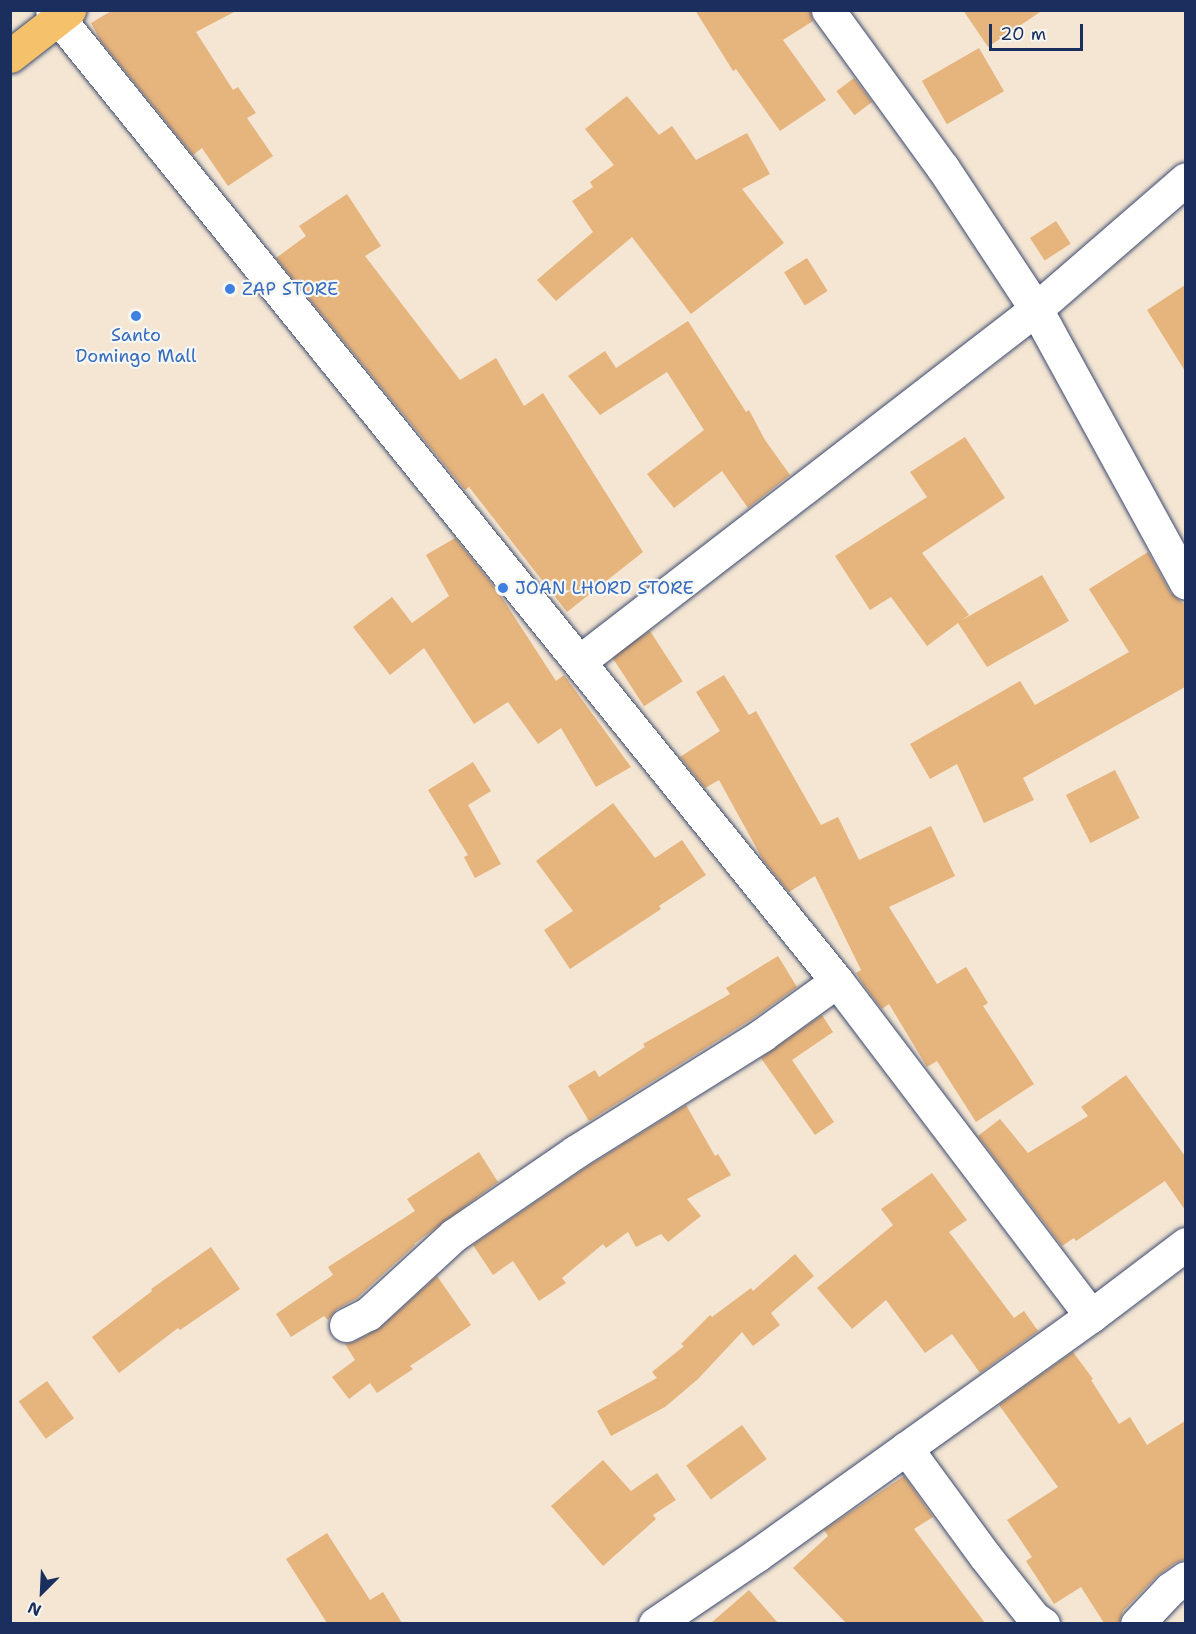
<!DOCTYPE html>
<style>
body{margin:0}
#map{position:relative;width:1196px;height:1634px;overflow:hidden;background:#f4e6d3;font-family:"Shantell Sans",sans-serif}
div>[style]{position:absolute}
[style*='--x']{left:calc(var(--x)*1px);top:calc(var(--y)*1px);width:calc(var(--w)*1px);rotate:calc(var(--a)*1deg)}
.building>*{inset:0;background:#e6b47d;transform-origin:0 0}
.roads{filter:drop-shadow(0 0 2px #3c4a70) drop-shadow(0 0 2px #3c4a70)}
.minor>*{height:33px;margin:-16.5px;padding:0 16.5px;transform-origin:16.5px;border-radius:16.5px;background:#fff}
.highway>*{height:33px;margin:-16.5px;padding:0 16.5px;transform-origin:16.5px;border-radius:16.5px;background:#f5c16b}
.dots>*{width:16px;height:16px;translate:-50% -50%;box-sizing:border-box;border:3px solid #f6f6f2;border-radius:50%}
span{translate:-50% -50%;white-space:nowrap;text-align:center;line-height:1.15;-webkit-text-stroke:4.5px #f6f6f2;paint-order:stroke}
.shop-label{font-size:18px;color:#366cbe}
.left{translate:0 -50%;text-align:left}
.frame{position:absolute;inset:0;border:12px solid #1b2f5e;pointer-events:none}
.north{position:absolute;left:12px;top:1562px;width:60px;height:60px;-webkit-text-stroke:4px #f6f6f2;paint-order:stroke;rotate:204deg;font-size:16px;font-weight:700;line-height:24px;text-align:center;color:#1b2f5e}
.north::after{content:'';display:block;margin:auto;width:21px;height:27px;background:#1b2f5e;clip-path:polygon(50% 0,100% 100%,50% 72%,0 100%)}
.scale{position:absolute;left:989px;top:24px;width:94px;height:27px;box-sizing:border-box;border:3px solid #1b2f5e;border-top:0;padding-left:8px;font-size:18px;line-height:21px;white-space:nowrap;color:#1b2f5e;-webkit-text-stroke:4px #f6f6f2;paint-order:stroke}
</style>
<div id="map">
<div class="building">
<i style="clip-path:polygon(113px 10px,238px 10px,196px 32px,233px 90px,238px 87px,256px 113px,247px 118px,273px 156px,228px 186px,202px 148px,193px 155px,100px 40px,91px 23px)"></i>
<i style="clip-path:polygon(695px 10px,810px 10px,813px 21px,783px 40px,826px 100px,780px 131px,736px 69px,733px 71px)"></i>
<i style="clip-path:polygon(963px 10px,1043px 10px,988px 47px)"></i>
<i style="left:979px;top:48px;width:50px;height:66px;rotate:60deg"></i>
<i style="left:854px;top:78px;width:30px;height:22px;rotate:53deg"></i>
<i style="clip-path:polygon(627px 96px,659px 135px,672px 126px,696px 160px,747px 133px,770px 174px,742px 189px,784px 243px,691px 314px,632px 237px,556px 301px,537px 280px,593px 232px,572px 201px,593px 187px,590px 182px,614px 165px,585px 129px)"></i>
<i style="clip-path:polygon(347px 194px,381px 246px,365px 256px,460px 380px,496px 358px,524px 406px,543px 393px,643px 552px,567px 612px,469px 487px,465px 490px,276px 258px,306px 236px,299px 226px)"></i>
<i style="left:1056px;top:221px;width:27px;height:31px;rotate:57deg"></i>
<i style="left:807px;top:258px;width:39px;height:27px;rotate:58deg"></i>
<i style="clip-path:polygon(1185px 285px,1185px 371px,1147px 310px)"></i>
<i style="clip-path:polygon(688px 321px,746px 412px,749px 410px,765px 440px,790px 475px,748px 508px,722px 471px,674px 508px,647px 474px,704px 430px,667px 372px,600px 415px,568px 376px,605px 351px,616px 368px)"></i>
<i style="clip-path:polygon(965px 437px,1005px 498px,922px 553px,969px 615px,960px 621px,1042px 575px,1069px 621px,987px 667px,958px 623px,927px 646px,891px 597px,870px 610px,835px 556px,927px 497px,910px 472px)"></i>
<i style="clip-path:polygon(455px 538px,499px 593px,556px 681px,564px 675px,631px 767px,596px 787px,561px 728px,538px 744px,508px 702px,474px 724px,424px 648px,390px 675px,353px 627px,392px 597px,412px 623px,449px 596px,426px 555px)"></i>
<i style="clip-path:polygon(1148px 552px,1170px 592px,1185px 605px,1185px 687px,1023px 778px,1034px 800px,984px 823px,957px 764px,930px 779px,910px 744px,1020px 681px,1035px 705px,1129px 652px,1089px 589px)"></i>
<i style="left:650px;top:631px;width:60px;height:46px;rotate:57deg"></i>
<i style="clip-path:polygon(724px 675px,749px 715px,756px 711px,821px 825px,838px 817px,859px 860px,931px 826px,955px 876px,889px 907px,937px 984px,966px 967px,988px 1003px,983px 1006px,1034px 1084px,976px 1122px,937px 1061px,927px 1067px,889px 1004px,882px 1009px,865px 987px,856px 973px,861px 970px,815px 876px,789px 892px,763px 860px,719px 780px,705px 788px,680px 757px,720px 731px,696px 692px)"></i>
<i style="clip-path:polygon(473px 762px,491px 791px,468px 805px,501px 864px,475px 878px,464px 857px,468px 855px,428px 790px)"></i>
<i style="left:1115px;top:770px;width:54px;height:55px;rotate:63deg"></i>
<i style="clip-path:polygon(613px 803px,655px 858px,682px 840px,706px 875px,659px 906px,661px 909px,570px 969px,544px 930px,573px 911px,536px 861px)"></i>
<i style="clip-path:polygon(778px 956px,797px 987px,752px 1019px,589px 1121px,568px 1086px,595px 1070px,599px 1077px,645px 1047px,643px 1044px,730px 994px,726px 988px)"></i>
<i style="clip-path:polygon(822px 1015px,833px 1032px,792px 1060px,834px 1122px,815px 1135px,761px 1058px)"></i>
<i style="clip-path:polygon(1126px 1075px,1185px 1156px,1185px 1210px,1165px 1181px,1076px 1241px,1074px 1238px,1062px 1246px,978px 1136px,1000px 1119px,1028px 1153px,1088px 1116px,1081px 1107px)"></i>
<i style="clip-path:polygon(686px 1105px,715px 1156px,718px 1154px,731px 1175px,687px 1199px,701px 1216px,668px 1242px,661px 1234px,636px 1247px,628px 1232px,606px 1248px,603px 1244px,562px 1278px,566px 1283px,539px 1301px,513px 1261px,493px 1275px,473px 1245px,585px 1168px)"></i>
<i style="clip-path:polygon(479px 1152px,498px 1182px,414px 1244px,415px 1245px,357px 1298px,337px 1309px,328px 1320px,324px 1316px,291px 1337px,276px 1314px,333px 1275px,328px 1267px,415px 1211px,407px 1199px)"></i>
<i style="clip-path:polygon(932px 1173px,967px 1220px,949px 1232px,1014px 1318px,1024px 1311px,1038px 1331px,980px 1373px,952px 1334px,925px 1353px,886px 1300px,852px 1329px,817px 1288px,893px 1225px,881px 1209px)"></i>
<i style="clip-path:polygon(211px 1247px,240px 1289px,180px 1330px,178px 1328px,119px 1373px,92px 1337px,152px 1291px,151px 1289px)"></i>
<i style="clip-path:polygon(795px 1254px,814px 1276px,771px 1313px,780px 1325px,753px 1346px,742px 1332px,698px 1379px,665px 1407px,611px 1436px,597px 1411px,657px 1378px,652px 1372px,684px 1346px,681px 1344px,710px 1315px,712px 1317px,751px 1288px,753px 1291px)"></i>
<i style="clip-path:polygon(437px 1276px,471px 1325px,410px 1366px,413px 1369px,377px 1393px,370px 1383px,349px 1399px,332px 1377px,355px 1360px,345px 1344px,354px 1342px,380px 1328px)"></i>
<i style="clip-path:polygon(1073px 1352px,1093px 1379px,1091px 1380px,1119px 1424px,1130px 1417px,1147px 1445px,1185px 1421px,1185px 1559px,1175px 1563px,1157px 1576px,1123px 1611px,1119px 1623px,1104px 1623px,1081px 1587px,1054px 1604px,1026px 1561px,1032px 1557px,1007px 1520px,1058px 1487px,999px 1405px)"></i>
<i style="left:47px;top:1381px;width:46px;height:35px;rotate:54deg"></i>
<i style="left:742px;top:1425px;width:42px;height:69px;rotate:54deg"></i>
<i style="clip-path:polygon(603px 1460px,631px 1491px,657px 1473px,676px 1500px,653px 1515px,656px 1519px,603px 1566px,551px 1506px)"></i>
<i style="clip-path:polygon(904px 1476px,933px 1517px,914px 1529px,985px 1623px,846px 1623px,793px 1568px,828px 1536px,824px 1530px)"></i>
<i style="clip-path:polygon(327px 1533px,370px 1600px,383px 1592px,402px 1623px,327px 1623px,286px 1559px)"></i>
<i style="clip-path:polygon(749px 1590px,778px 1623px,711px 1623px)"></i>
</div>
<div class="roads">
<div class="minor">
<i style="--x:52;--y:10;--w:1249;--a:51.05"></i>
<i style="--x:837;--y:981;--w:420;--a:52.8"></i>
<i style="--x:828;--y:10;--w:195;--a:54"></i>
<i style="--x:943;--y:168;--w:169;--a:56.6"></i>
<i style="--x:1036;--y:309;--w:312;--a:61.3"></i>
<i style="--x:580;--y:661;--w:576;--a:-37.67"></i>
<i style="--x:1036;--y:309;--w:198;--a:-40.9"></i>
<i style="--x:346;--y:1325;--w:25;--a:-27"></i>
<i style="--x:368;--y:1314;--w:117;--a:-42.6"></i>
<i style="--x:454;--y:1235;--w:147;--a:-34.4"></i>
<i style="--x:575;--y:1152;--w:221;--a:-32"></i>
<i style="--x:762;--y:1035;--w:92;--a:-35.8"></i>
<i style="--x:906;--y:1448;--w:134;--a:53.8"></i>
<i style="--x:985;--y:1556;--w:79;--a:51.7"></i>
<i style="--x:1034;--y:1618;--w:11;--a:34"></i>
<i style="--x:655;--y:1624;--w:123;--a:-34.1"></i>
<i style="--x:757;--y:1555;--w:411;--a:-35.6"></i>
<i style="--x:1091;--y:1316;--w:119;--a:-37.2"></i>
<i style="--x:1137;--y:1624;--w:48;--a:-46.7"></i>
<i style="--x:1170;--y:1589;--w:19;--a:-35"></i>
</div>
<div class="highway">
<i style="--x:10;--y:56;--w:75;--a:-37.9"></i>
</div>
</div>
<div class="dots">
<i style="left:230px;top:289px;background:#3f7fe0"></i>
<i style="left:136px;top:316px;background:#3f7fe0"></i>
<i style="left:503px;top:588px;background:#3f7fe0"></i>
</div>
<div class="shop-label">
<span class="left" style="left:242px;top:289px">ZAP STORE</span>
<span style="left:136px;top:346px">Santo<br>Domingo Mall</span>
<span class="left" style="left:515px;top:588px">JOAN LHORD STORE</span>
</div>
<div class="frame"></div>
<div class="north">N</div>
<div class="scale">20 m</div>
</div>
